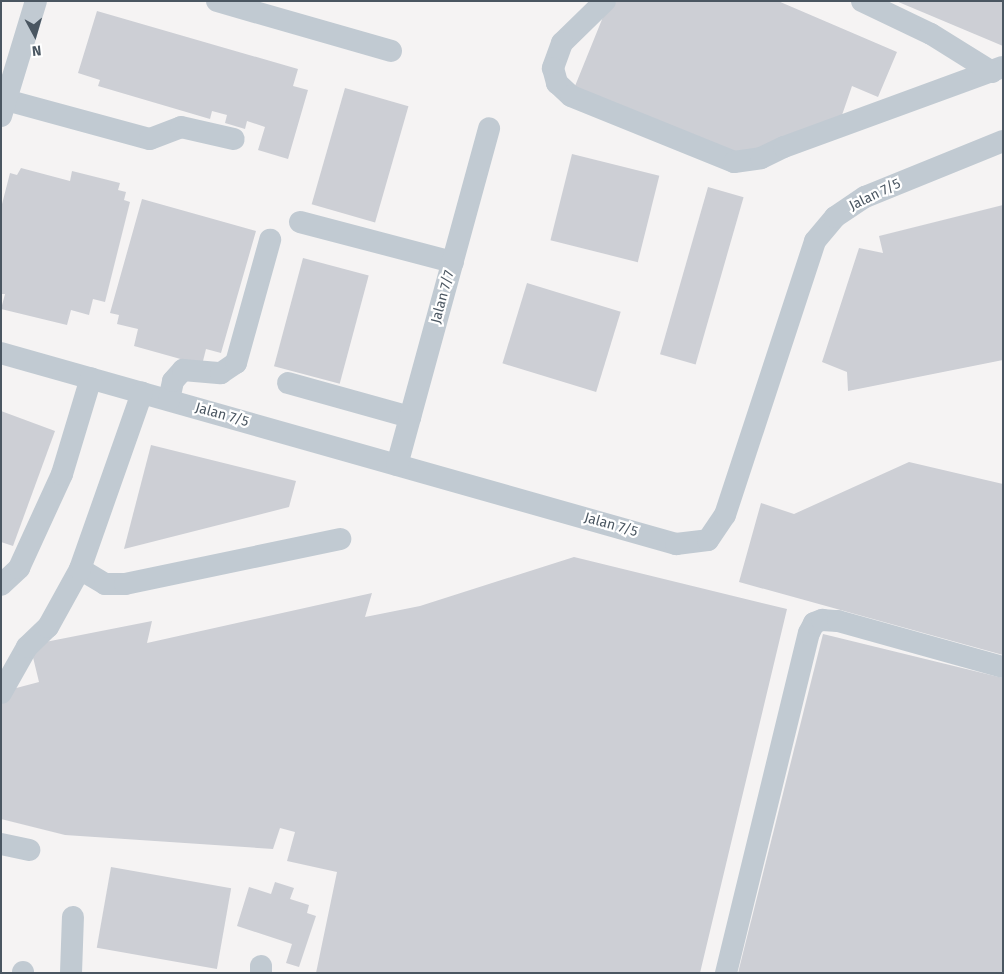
<!DOCTYPE html>
<style>
body{margin:0}
#map{position:relative;width:1004px;height:974px;overflow:hidden;background:#f5f3f3;font-family:"Fira Sans",sans-serif}
div>[style]{position:absolute}
[style*='--x']{left:calc(var(--x)*1px);top:calc(var(--y)*1px);width:calc(var(--w)*1px);rotate:calc(var(--a)*1deg)}
.building>*{inset:0;background:#cdcfd5;transform-origin:0 0}
.minor>*{height:22px;margin:-11px;padding:0 11px;transform-origin:11px;border-radius:11px;background:#c1cad2}
span{translate:-50% -50%;white-space:nowrap;text-align:center;line-height:1.15;-webkit-text-stroke:4.5px #fff;paint-order:stroke}
.street-label{font-size:14px;color:#4a5661}
.frame{position:absolute;inset:0;border:2px solid #4a5661;pointer-events:none}
.north{position:absolute;left:10px;top:10px;width:50px;height:50px;-webkit-text-stroke:4px #fff;paint-order:stroke;rotate:174deg;font-size:14px;font-weight:700;line-height:20px;text-align:center;color:#4a5661}
.north::after{content:'';display:block;margin:auto;width:18px;height:22px;background:#4a5661;clip-path:polygon(50% 0,100% 100%,50% 72%,0 100%)}
</style>
<div id="map">
<div class="building">
<i style="clip-path:polygon(617px 1px,778px 1px,897px 52px,878px 97px,852px 86px,841px 118px,731px 158px,573px 91px,605px 12px)"></i>
<i style="clip-path:polygon(896px 1px,1003px 1px,1003px 46px)"></i>
<i style="clip-path:polygon(97px 11px,298px 69px,293px 86px,308px 90px,288px 159px,258px 150px,265px 127px,247px 121px,245px 129px,225px 123px,227px 115px,212px 111px,210px 119px,98px 86px,100px 80px,78px 73px)"></i>
<i style="left:345px;top:88px;width:66px;height:121px;rotate:16deg"></i>
<i style="left:572px;top:154px;width:90px;height:89px;rotate:14deg"></i>
<i style="clip-path:polygon(21px 168px,70px 181px,72px 171px,120px 183px,118px 190px,126px 192px,124px 200px,130px 202px,105px 302px,93px 299px,89px 315px,71px 310px,67px 325px,1px 309px,5px 294px,1px 294px,1px 208px,10px 173px,17px 175px)"></i>
<i style="left:708px;top:187px;width:37px;height:174px;rotate:16deg"></i>
<i style="clip-path:polygon(142px 199px,256px 231px,221px 353px,206px 349px,202px 365px,134px 346px,138px 329px,117px 324px,119px 315px,110px 313px)"></i>
<i style="clip-path:polygon(1003px 205px,1003px 360px,848px 391px,847px 372px,822px 362px,859px 248px,883px 253px,879px 236px)"></i>
<i style="left:303px;top:258px;width:68px;height:112px;rotate:15deg"></i>
<i style="left:527px;top:283px;width:98px;height:84px;rotate:17deg"></i>
<i style="clip-path:polygon(1px 411px,55px 431px,13px 546px,1px 542px)"></i>
<i style="clip-path:polygon(151px 445px,296px 481px,289px 507px,124px 549px)"></i>
<i style="clip-path:polygon(909px 462px,1003px 484px,1003px 655px,739px 582px,761px 503px,794px 514px)"></i>
<i style="clip-path:polygon(574px 557px,787px 609px,700px 973px,316px 973px,337px 872px,287px 861px,295px 832px,280px 828px,273px 849px,65px 835px,1px 819px,1px 707px,5px 691px,39px 682px,30px 645px,152px 621px,147px 643px,372px 593px,365px 617px,420px 606px)"></i>
<i style="clip-path:polygon(823px 634px,1003px 678px,1003px 973px,738px 973px)"></i>
<i style="left:111px;top:867px;width:122px;height:82px;rotate:10deg"></i>
<i style="clip-path:polygon(275px 882px,294px 888px,290px 899px,309px 905px,307px 913px,316px 916px,299px 967px,286px 963px,292px 944px,237px 926px,249px 887px,271px 894px)"></i>
</div>
<div class="minor">
<i style="--x:217;--y:1;--w:181;--a:16"></i>
<i style="--x:605;--y:1;--w:60;--a:135.7"></i>
<i style="--x:562;--y:43;--w:27;--a:110"></i>
<i style="--x:553;--y:68;--w:16;--a:75"></i>
<i style="--x:557;--y:83;--w:19;--a:43"></i>
<i style="--x:571;--y:96;--w:176;--a:22"></i>
<i style="--x:734;--y:162;--w:27;--a:-8"></i>
<i style="--x:761;--y:158;--w:25;--a:-26"></i>
<i style="--x:784;--y:147;--w:233;--a:-20.1"></i>
<i style="--x:862;--y:1;--w:76;--a:25.6"></i>
<i style="--x:931;--y:34;--w:72;--a:31.9"></i>
<i style="--x:6;--y:100;--w:149;--a:15.2"></i>
<i style="--x:150;--y:139;--w:33;--a:-21"></i>
<i style="--x:181;--y:127;--w:54;--a:12.8"></i>
<i style="--x:1;--y:116;--w:120;--a:-73.1"></i>
<i style="--x:300;--y:222;--w:158;--a:14.7"></i>
<i style="--x:1;--y:353;--w:702;--a:15.8"></i>
<i style="--x:676;--y:544;--w:32;--a:-7"></i>
<i style="--x:708;--y:540;--w:30;--a:-56"></i>
<i style="--x:725;--y:515;--w:288;--a:-71.8"></i>
<i style="--x:815;--y:241;--w:31;--a:-50"></i>
<i style="--x:835;--y:217;--w:36;--a:-34"></i>
<i style="--x:865;--y:197;--w:149;--a:-22.1"></i>
<i style="--x:288;--y:383;--w:127;--a:15.6"></i>
<i style="--x:169;--y:400;--w:19;--a:-78"></i>
<i style="--x:173;--y:381;--w:15;--a:-48"></i>
<i style="--x:183;--y:370;--w:38;--a:5"></i>
<i style="--x:221;--y:373;--w:18;--a:-34"></i>
<i style="--x:236;--y:363;--w:128;--a:-74.5"></i>
<i style="--x:397;--y:465;--w:349;--a:-74.7"></i>
<i style="--x:80;--y:569;--w:29;--a:31"></i>
<i style="--x:105;--y:584;--w:20;--a:0"></i>
<i style="--x:125;--y:584;--w:220;--a:-11.8"></i>
<i style="--x:1;--y:585;--w:25;--a:-43"></i>
<i style="--x:19;--y:568;--w:103;--a:-65.4"></i>
<i style="--x:62;--y:474;--w:100;--a:-73.2"></i>
<i style="--x:1;--y:693;--w:53;--a:-60.5"></i>
<i style="--x:27;--y:647;--w:29;--a:-44"></i>
<i style="--x:48;--y:627;--w:66;--a:-61.1"></i>
<i style="--x:80;--y:569;--w:187;--a:-70.6"></i>
<i style="--x:1;--y:844;--w:29;--a:12"></i>
<i style="--x:23;--y:973;--w:1;--a:-90"></i>
<i style="--x:71;--y:973;--w:56;--a:-88"></i>
<i style="--x:261;--y:973;--w:7;--a:-90"></i>
<i style="--x:726;--y:973;--w:350;--a:-76.3"></i>
<i style="--x:809;--y:633;--w:11;--a:-63"></i>
<i style="--x:814;--y:623;--w:9;--a:-21"></i>
<i style="--x:822;--y:620;--w:16;--a:4"></i>
<i style="--x:838;--y:621;--w:171;--a:15.6"></i>
</div>
<div class="street-label">
<span style="left:875px;top:195px;rotate:-26deg">Jalan 7/5</span>
<span style="left:443px;top:297px;rotate:-75deg">Jalan 7/7</span>
<span style="left:222px;top:415px;rotate:16deg">Jalan 7/5</span>
<span style="left:611px;top:525px;rotate:16deg">Jalan 7/5</span>
</div>
<div class="frame"></div>
<div class="north">N</div>
</div>
